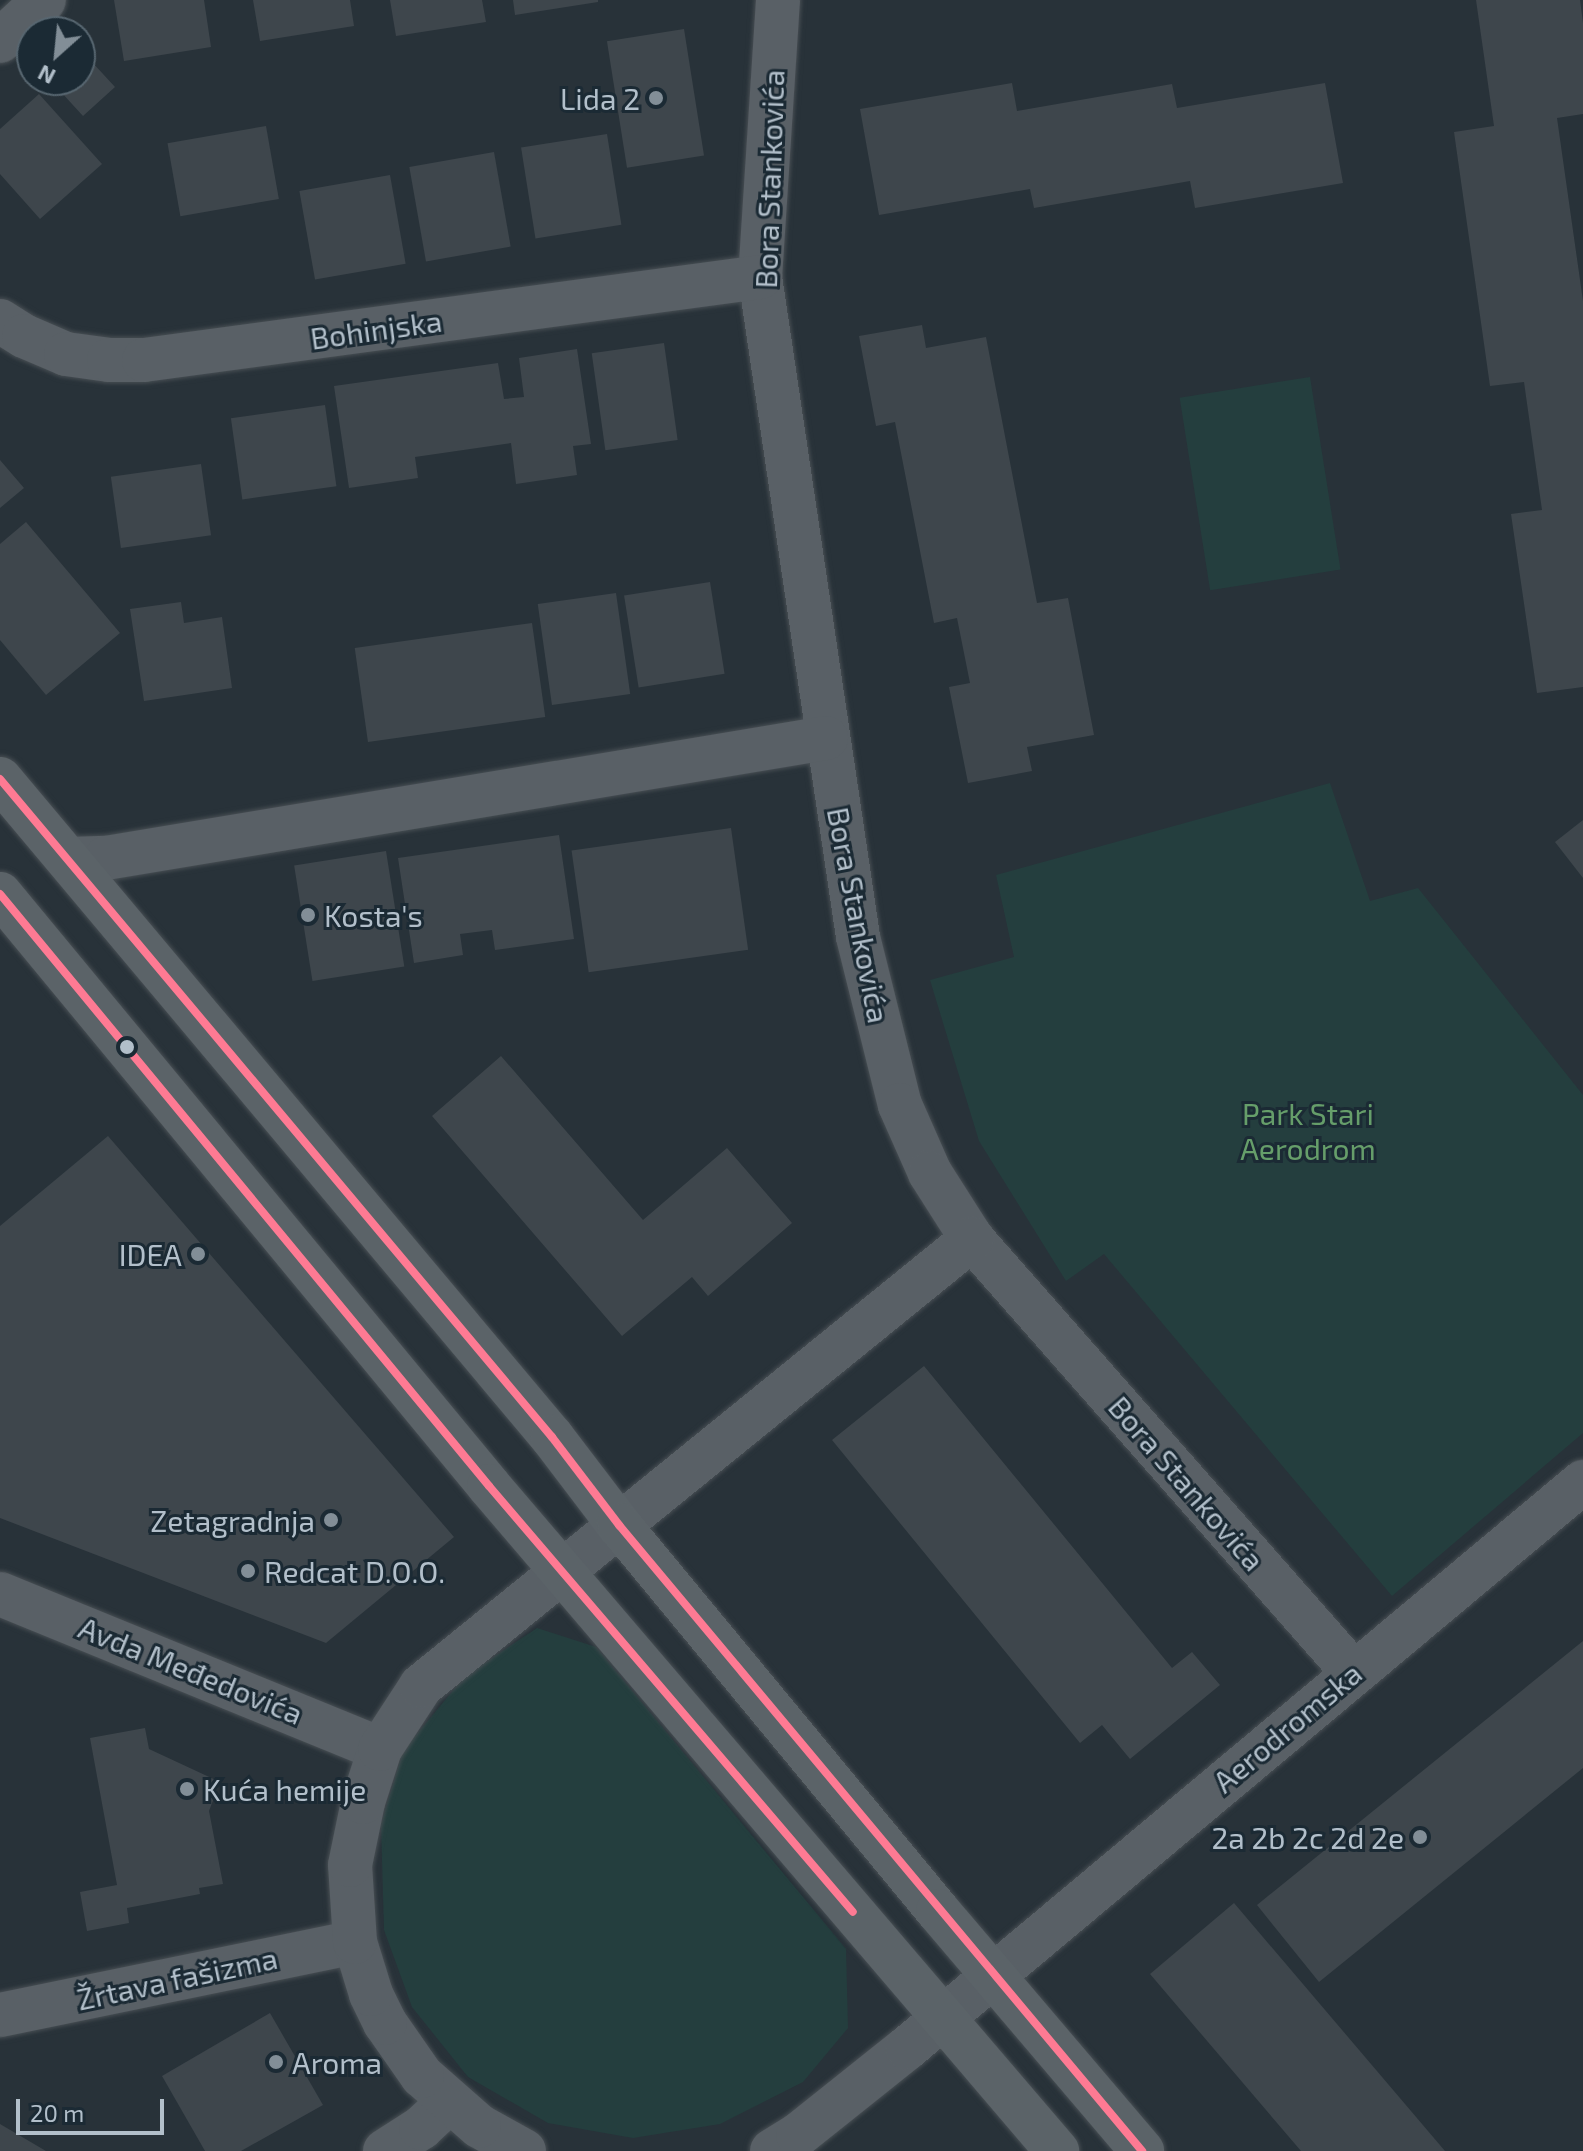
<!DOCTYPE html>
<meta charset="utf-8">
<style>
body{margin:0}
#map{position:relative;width:1583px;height:2151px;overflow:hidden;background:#283239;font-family:"Exo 2",sans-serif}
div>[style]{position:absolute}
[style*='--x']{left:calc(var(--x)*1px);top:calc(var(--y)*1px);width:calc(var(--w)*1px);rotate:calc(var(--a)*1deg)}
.green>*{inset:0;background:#243e3e;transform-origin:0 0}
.building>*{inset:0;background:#3e464c;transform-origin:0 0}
.roads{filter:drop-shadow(0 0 2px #474e53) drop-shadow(0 0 2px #474e53)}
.minor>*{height:44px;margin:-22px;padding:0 22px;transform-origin:22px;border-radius:22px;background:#596066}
.major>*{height:44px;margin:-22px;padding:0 22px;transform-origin:22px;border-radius:22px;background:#5b6368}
.bus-1>*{height:8px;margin:-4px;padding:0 4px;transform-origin:4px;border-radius:4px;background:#fe7a93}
.dots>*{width:22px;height:22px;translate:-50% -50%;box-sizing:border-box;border:4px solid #1b2a34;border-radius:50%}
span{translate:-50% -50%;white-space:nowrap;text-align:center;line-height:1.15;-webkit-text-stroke:6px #1b2a34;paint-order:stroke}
.poi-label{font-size:30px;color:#b2bfca}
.right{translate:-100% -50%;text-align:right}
.left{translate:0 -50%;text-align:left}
.street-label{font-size:30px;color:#b2bfca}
.park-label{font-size:30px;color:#669e6a}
.north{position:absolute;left:16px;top:16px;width:80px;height:80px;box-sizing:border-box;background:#1b2a34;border:2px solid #576670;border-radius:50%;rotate:207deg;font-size:22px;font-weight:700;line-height:32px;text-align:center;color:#b2bfca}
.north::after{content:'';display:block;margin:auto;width:28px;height:36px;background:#828e97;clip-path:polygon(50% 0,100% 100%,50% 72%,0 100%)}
.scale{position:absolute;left:16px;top:2099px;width:148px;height:36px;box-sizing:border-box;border:4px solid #b2bfca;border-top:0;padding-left:10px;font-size:24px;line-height:28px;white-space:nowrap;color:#b2bfca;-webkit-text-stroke:6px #1b2a34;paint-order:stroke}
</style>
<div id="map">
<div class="green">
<i style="left:1310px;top:377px;width:195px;height:132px;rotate:81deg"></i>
<i style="clip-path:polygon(1330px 783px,1370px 901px,1418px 888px,1583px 1095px,1583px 1433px,1392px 1596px,1104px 1254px,1066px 1281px,979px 1141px,930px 980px,1014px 957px,996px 875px)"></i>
<i style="clip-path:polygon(537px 1628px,596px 1647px,846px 1949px,848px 2028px,803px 2082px,720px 2124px,633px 2138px,548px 2123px,468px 2077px,412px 2007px,384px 1930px,381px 1824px,403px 1751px,465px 1676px)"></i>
</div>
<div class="building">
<i style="clip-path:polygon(114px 0,204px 0,211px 47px,124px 61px)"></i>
<i style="clip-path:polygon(253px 0,350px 0,354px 26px,260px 41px)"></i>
<i style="clip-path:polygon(390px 0,482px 0,486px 22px,396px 36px)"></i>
<i style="clip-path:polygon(513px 0,598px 0,598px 2px,515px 15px)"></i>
<i style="clip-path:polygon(1476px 0,1580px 0,1583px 23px,1583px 114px,1557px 118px,1583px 301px,1583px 687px,1537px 693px,1511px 514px,1542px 510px,1524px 382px,1490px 386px,1454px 132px,1494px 126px)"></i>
<i style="left:684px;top:29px;width:128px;height:78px;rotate:81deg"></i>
<i style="clip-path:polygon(80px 49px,115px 87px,83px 116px,50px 80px,80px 80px)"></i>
<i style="clip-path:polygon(1012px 83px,1017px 111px,1172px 84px,1177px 108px,1325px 83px,1343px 183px,1195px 208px,1190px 181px,1034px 208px,1030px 189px,879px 215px,860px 109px)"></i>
<i style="clip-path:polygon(39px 94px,102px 164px,40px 219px,0 174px,0 129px)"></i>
<i style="left:266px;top:126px;width:74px;height:100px;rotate:80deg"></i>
<i style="left:607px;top:134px;width:92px;height:87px;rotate:81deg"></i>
<i style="left:494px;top:152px;width:96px;height:86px;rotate:80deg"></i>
<i style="left:390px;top:175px;width:90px;height:92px;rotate:80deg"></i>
<i style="clip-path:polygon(922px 325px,926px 348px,986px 337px,1037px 603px,1068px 598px,1094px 735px,1027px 747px,1032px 771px,968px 783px,949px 687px,970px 683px,957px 618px,934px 623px,895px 422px,876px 426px,859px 336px)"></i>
<i style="left:664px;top:343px;width:98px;height:73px;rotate:82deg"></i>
<i style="clip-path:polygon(577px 349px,591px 444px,573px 446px,577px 475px,516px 484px,511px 443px,415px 457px,418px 478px,349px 488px,334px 386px,498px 363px,504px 399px,524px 397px,519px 358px)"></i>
<i style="left:325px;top:405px;width:82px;height:95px;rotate:82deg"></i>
<i style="clip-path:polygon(0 460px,24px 488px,0 508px)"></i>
<i style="left:201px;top:464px;width:72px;height:91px;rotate:82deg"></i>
<i style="clip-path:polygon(26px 522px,120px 633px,46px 695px,0 640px,0 544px)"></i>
<i style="left:710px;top:582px;width:93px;height:87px;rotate:81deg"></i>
<i style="left:616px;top:593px;width:102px;height:79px;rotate:82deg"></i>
<i style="clip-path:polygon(181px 602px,184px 623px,222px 617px,232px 688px,144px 701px,130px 609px)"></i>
<i style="left:532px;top:623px;width:95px;height:179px;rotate:82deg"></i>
<i style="clip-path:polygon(1583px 820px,1583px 878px,1555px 842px)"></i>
<i style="left:731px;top:828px;width:123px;height:161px;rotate:82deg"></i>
<i style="clip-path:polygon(559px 835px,574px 939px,495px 950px,492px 930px,460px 934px,463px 955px,414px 963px,398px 858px)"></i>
<i style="left:386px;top:851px;width:117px;height:93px;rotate:81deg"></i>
<i style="clip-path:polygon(501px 1056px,643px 1220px,727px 1148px,792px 1223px,708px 1296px,692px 1277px,622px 1336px,432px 1116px)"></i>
<i style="clip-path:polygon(108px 1136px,454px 1537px,326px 1643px,0 1518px,0 1226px)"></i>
<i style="clip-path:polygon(924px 1366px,1172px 1668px,1192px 1652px,1220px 1685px,1130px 1759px,1102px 1725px,1080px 1743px,832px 1440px)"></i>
<i style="clip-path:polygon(1583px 1641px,1583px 1768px,1319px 1982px,1257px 1905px)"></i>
<i style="clip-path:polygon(145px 1728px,149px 1749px,220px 1782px,209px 1811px,223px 1884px,199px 1888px,200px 1894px,127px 1908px,129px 1923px,87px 1931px,80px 1892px,117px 1885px,90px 1738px)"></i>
<i style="clip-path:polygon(1234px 1903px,1445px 2151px,1301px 2151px,1150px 1974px)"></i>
<i style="clip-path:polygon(270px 2013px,323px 2105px,241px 2151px,205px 2151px,162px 2076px)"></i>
<i style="clip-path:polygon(0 2124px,46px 2151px,0 2151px)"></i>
</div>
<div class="roads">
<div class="minor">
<i style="--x:778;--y:0;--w:278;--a:93.7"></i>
<i style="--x:760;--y:277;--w:667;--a:81.55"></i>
<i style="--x:858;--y:937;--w:173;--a:76"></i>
<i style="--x:900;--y:1105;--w:74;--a:66.2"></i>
<i style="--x:930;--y:1173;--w:78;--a:57.5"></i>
<i style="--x:972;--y:1239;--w:577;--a:48.66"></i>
<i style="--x:0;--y:41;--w:60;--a:-43"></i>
<i style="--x:0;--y:321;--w:28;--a:32"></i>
<i style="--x:24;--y:336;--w:46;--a:23.2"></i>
<i style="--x:66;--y:354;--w:43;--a:7.9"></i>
<i style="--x:109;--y:360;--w:35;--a:0"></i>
<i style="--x:144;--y:360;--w:622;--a:-7.67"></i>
<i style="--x:68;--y:859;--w:38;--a:-2"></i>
<i style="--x:106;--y:858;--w:730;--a:-9.46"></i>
<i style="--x:0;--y:1594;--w:410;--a:22.2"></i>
<i style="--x:0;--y:2015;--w:362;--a:-11.6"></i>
<i style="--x:385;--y:2151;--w:43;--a:-32.6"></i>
<i style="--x:421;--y:2128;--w:38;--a:-43"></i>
<i style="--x:524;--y:2151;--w:51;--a:-150.9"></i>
<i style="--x:479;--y:2126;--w:76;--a:-138.7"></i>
<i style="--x:422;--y:2076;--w:65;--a:-124.9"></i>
<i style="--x:385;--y:2023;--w:32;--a:-116"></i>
<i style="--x:371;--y:1994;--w:54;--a:-107.1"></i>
<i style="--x:355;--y:1942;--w:77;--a:-93.7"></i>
<i style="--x:350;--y:1865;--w:64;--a:-78.3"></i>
<i style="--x:363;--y:1802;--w:56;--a:-72.2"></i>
<i style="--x:380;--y:1749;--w:75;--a:-56.9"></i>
<i style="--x:421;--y:1686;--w:710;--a:-39.05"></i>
<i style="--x:772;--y:2151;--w:31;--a:-32"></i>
<i style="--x:798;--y:2135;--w:139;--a:-38.6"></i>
<i style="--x:907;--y:2048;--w:882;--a:-39.94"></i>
</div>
<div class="major">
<i style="--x:0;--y:779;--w:859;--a:50.01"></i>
<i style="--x:552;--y:1437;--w:111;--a:52.7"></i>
<i style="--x:619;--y:1525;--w:501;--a:50.43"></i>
<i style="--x:938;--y:1911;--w:315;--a:49.6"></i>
<i style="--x:0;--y:894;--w:768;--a:50.44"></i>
<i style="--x:489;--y:1486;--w:875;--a:49.5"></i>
</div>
</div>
<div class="bus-1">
<i style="--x:0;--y:779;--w:859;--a:50.01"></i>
<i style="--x:552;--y:1437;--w:111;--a:52.7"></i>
<i style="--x:619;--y:1525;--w:816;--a:50.12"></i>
<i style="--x:0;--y:894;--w:768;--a:50.44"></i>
<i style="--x:489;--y:1486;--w:560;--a:49.49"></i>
</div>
<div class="dots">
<i style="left:656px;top:98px;background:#828e97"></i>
<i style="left:308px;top:915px;background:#828e97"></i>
<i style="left:127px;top:1047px;background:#b2bfca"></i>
<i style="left:198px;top:1254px;background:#828e97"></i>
<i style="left:331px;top:1520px;background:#828e97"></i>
<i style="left:248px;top:1571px;background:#828e97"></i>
<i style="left:187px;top:1789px;background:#828e97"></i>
<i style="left:1420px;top:1837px;background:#828e97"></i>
<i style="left:276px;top:2062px;background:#828e97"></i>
</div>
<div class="poi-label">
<span class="right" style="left:640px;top:98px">Lida 2</span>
<span class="left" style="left:324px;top:915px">Kosta's</span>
<span class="right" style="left:182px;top:1254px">IDEA</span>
<span class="right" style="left:315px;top:1520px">Zetagradnja</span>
<span class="left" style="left:264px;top:1571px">Redcat D.O.O.</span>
<span class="left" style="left:203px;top:1789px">Kuća hemije</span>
<span class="right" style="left:1404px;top:1837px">2a 2b 2c 2d 2e</span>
<span class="left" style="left:292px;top:2062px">Aroma</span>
</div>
<div class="street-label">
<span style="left:769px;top:179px;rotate:-88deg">Bora Stankovića</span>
<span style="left:376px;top:329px;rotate:-8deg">Bohinjska</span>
<span style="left:859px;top:915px;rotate:79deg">Bora Stankovića</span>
<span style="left:1187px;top:1483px;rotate:49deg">Bora Stankovića</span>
<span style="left:191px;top:1670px;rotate:22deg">Avda Međedovića</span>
<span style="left:1287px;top:1727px;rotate:-40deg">Aerodromska</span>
<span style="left:177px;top:1978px;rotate:-12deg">Žrtava fašizma</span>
</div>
<div class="park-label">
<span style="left:1308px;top:1130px">Park Stari<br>Aerodrom</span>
</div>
<div class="north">N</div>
<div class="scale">20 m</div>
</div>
